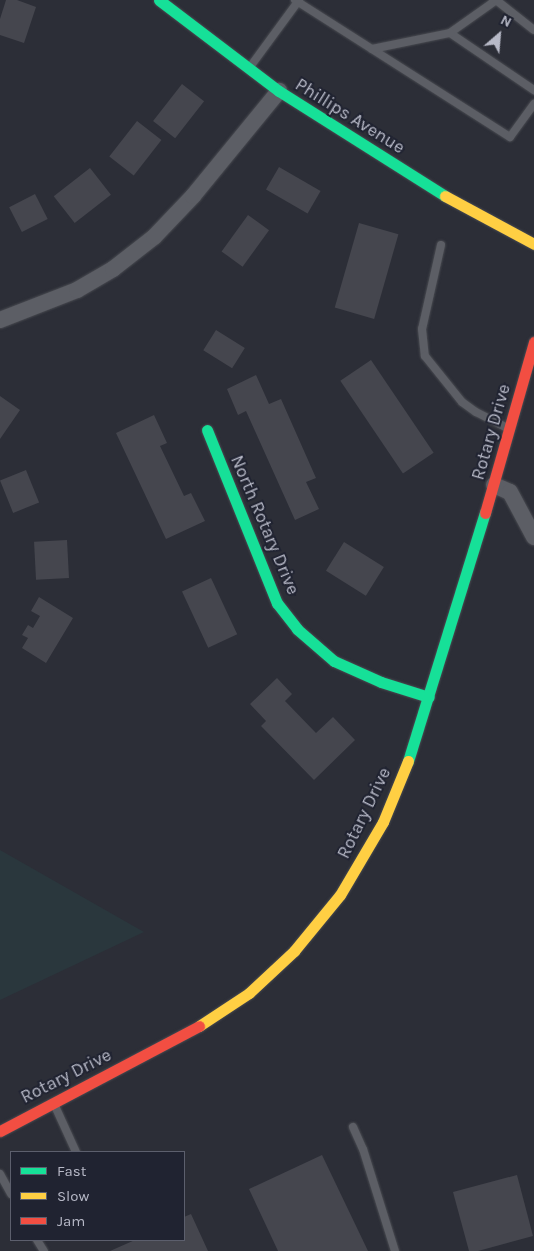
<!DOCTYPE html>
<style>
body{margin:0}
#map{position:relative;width:534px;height:1251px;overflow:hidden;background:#2c2e37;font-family:Karla,sans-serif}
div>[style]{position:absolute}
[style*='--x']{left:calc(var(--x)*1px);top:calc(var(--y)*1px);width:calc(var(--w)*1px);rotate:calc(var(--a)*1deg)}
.green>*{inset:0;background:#2a373d}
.building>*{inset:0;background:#45464e;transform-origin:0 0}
.roads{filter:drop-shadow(0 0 1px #484a50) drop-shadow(0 0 1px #484a50)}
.lane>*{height:8px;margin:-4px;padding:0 4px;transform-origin:4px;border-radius:4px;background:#5c5e65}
.street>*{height:16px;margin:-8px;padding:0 8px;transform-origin:8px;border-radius:8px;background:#5c5e65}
.fast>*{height:11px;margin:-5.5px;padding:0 5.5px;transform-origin:5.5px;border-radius:5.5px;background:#16e098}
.slow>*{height:11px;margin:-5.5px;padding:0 5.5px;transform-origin:5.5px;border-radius:5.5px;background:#ffcf43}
.jam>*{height:11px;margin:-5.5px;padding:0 5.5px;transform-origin:5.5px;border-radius:5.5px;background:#f24e42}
span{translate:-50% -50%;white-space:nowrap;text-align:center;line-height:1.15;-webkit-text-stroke:4px #202331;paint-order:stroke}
.street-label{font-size:18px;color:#b7b9c7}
.legend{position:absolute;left:10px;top:1151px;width:175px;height:90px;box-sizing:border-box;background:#202331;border:1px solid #5c5f6d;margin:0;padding:6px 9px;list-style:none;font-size:15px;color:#b7b9c7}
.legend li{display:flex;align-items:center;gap:10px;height:25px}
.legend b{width:25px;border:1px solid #5c5f6d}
.north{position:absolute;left:474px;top:10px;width:50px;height:50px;-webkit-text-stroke:4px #202331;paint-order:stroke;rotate:27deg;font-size:14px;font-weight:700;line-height:20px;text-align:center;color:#b7b9c7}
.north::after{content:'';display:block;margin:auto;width:18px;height:22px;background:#b7b9c7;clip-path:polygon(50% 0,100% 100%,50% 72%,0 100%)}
</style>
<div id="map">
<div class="green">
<i style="clip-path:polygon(0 850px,144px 932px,0 1000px)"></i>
</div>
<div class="building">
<i style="clip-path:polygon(6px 0,17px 0,36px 7px,24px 43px,0 35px,0 19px)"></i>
<i style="left:182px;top:84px;width:28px;height:47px;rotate:38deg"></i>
<i style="left:137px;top:121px;width:31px;height:45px;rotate:38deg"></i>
<i style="left:279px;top:167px;width:48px;height:26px;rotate:30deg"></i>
<i style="left:90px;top:168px;width:34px;height:46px;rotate:52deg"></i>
<i style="left:35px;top:194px;width:28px;height:29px;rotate:63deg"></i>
<i style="left:248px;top:215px;width:26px;height:45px;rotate:36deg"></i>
<i style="left:359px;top:223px;width:41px;height:88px;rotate:16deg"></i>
<i style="left:216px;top:330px;width:34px;height:24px;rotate:32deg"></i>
<i style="left:371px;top:360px;width:112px;height:37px;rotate:56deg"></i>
<i style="clip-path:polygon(256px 375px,269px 404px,281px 399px,316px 478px,306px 482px,319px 509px,295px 520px,246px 411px,238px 415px,227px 389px)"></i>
<i style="clip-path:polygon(0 396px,20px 410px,0 439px)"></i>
<i style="clip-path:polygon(154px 415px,167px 443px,160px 446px,184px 496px,191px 493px,205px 521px,166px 539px,116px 433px)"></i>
<i style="left:26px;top:470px;width:35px;height:28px;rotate:68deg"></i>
<i style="left:67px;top:540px;width:38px;height:33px;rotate:87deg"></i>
<i style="left:344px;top:542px;width:47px;height:34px;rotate:32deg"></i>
<i style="left:211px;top:578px;width:62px;height:32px;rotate:65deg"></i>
<i style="clip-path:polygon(39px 597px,73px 618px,46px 663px,22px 648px,28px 638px,22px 635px,28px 625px,33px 628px,40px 616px,31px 611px)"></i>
<i style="clip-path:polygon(277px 678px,292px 694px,285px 701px,316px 733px,333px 717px,355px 740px,314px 780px,261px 726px,266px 721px,250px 704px)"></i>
<i style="clip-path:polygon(322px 1155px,368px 1251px,278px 1251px,249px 1189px)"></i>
<i style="clip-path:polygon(517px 1175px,533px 1236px,478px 1251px,469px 1251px,453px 1192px)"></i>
<i style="clip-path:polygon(191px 1214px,208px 1251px,110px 1251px,135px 1240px,184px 1240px,184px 1217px)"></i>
</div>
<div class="roads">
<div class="lane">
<i style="--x:295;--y:0;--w:255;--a:32.5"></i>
<i style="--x:510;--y:137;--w:41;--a:-54"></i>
<i style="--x:493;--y:0;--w:2;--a:27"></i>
<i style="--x:495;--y:1;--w:55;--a:144.6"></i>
<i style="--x:450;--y:33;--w:102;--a:34.2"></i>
<i style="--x:496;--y:0;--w:48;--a:38.3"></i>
<i style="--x:372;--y:49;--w:80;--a:-11.6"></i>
<i style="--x:250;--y:67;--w:83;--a:-53.8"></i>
<i style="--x:441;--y:245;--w:86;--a:102.7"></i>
<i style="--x:422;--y:329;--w:27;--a:84"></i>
<i style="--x:425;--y:356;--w:59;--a:51.2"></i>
<i style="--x:462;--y:402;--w:17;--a:36"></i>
<i style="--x:476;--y:412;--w:36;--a:27"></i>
<i style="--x:55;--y:1106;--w:51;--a:65.5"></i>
<i style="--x:353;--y:1127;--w:24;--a:66"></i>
<i style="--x:363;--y:1149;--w:107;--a:72.6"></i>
<i style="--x:0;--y:1174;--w:23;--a:61"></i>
<i style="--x:37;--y:1240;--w:13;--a:58"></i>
</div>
<div class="street">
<i style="--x:0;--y:320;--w:83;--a:-21.3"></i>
<i style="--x:77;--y:290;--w:42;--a:-30.3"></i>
<i style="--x:113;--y:269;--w:52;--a:-38"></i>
<i style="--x:154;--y:237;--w:57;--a:-46.4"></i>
<i style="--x:193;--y:196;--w:136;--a:-50.7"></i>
<i style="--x:494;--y:485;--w:17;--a:24"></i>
<i style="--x:510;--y:492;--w:51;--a:61.9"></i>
</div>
<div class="fast">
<i style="--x:159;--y:0;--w:151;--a:37.2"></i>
<i style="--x:279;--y:91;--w:196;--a:32.3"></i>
<i style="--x:207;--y:430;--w:187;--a:68"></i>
<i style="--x:277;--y:603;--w:33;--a:52"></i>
<i style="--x:297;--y:629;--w:49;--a:40.9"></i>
<i style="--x:334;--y:661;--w:51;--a:24.1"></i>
<i style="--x:381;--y:682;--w:50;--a:17.4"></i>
<i style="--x:408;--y:761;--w:260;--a:-72.8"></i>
</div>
<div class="slow">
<i style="--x:445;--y:196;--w:101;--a:28.3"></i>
<i style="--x:199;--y:1026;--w:60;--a:-33.4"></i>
<i style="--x:249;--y:993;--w:62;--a:-43"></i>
<i style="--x:294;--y:951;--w:72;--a:-50.6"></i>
<i style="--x:340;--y:895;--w:85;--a:-59.5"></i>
<i style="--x:383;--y:822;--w:66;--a:-67.7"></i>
</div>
<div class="jam">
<i style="--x:485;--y:513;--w:178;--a:-74"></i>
<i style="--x:0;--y:1131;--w:225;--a:-27.8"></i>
</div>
</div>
<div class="street-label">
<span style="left:350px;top:116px;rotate:32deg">Phillips Avenue</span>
<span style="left:491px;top:432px;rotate:-74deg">Rotary Drive</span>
<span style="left:265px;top:525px;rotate:67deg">North Rotary Drive</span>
<span style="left:364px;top:813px;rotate:-64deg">Rotary Drive</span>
<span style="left:66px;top:1076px;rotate:-27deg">Rotary Drive</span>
</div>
<ul class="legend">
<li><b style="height:6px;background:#16e098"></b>Fast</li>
<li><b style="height:6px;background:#ffcf43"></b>Slow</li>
<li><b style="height:6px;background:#f24e42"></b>Jam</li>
</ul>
<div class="north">N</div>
</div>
